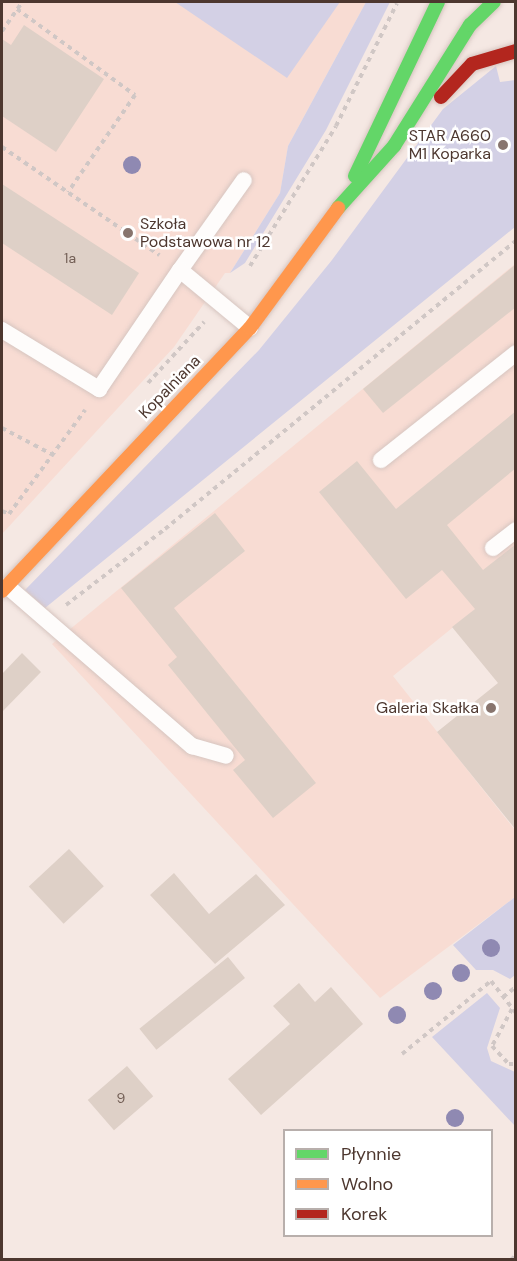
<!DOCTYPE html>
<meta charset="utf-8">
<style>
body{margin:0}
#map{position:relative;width:517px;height:1261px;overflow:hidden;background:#f5e8e3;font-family:"DM Sans",sans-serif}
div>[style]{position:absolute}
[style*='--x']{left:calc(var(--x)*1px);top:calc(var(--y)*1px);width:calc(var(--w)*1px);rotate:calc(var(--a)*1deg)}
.built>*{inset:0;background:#f8dcd3}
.green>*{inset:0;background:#d3d0e5}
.building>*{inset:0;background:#ded0c7;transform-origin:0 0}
.path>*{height:4px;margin-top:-2px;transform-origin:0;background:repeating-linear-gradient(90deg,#d0c7c5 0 4.5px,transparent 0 9px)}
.roads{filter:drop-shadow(0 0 2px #d6c5c0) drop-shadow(0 0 2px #d6c5c0)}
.lane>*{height:16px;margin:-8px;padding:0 8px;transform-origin:8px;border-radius:8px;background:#fefcfb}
.fast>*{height:14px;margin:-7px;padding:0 7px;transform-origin:7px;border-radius:7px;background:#63d668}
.slow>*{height:14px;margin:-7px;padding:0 7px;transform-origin:7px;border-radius:7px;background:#ff974d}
.jam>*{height:14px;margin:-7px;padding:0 7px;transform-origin:7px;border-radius:7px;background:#b3261e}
.trees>*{width:18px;height:18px;margin:-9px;border-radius:50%;background:#8f89b2}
.dots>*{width:16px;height:16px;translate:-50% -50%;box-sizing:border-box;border:3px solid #fff;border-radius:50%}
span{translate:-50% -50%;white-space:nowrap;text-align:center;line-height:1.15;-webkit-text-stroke:5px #fff;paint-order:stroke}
.number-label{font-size:14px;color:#735f56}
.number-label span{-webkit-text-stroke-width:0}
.poi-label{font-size:16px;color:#4d372f}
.right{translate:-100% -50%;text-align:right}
.left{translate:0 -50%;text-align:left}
.street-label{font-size:16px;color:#4d372f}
.frame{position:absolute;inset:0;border:3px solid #4d372f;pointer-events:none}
.legend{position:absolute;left:283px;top:1129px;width:210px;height:108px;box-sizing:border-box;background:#fff;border:2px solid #b8afac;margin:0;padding:8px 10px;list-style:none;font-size:18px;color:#4d372f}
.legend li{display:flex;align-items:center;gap:12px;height:30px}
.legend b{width:30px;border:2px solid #b8afac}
</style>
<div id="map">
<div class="built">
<i style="clip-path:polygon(2px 2px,366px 2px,288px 146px,280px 193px,230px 273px,225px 273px,174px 347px,2px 534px)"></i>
<i style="clip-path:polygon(515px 264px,515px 577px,393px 676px,515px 830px,515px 897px,380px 998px,52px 644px)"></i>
</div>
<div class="green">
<i style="clip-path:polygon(175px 2px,340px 2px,287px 78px)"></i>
<i style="clip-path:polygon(366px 2px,390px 2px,326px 130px,245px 263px,230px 273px,280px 193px,288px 146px)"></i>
<i style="clip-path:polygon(496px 66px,500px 82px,515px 80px,515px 227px,45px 608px,25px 590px,259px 350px,332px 260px,443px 109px)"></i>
<i style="clip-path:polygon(515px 897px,515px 975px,510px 979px,493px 970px,476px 970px,453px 945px)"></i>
<i style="clip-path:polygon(487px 993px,500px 1008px,487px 1048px,491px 1061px,515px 1072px,515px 1126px,432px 1037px)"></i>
</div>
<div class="building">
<i style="clip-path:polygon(24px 25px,104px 79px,56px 152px,2px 116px,2px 39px,11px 45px)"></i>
<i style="clip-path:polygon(2px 184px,139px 273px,112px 315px,2px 243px)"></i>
<i style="clip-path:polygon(516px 264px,516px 307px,383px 413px,363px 389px)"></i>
<i style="clip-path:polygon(516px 411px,516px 468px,447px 525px,483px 570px,516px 544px,516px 830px,437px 732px,498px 683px,452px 627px,475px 609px,442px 570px,406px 599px,319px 492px,357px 461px,396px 509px)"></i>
<i style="clip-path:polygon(215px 513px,245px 551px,174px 608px,316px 783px,273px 818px,233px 770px,245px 760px,168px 665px,177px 657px,121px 588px)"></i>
<i style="clip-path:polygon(22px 653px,41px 672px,2px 712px,2px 674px)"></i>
<i style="left:69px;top:849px;width:51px;height:55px;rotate:47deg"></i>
<i style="clip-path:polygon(174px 873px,209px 914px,256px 874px,285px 905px,215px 964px,150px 895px)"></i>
<i style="left:228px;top:957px;width:27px;height:114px;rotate:51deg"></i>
<i style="clip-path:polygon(299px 983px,315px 1002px,331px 987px,363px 1024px,261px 1115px,228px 1079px,290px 1024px,273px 1006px)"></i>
<i style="left:127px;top:1066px;width:40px;height:52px;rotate:49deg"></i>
</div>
<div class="path">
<i style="--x:17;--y:9;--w:146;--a:36.1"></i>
<i style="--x:135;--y:95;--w:118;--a:124.6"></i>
<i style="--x:2;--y:31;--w:35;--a:-55"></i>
<i style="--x:2;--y:147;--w:191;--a:34.5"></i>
<i style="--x:250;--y:266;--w:164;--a:-58.4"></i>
<i style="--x:336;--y:126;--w:137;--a:-63.6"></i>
<i style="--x:148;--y:383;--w:83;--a:-47.4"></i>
<i style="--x:2;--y:428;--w:60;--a:27.8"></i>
<i style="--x:2;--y:511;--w:8;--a:23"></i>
<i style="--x:9;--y:514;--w:129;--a:-53.8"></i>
<i style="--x:66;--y:605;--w:125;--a:-37.5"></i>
<i style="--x:165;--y:529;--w:454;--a:-39.4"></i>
<i style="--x:503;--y:997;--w:16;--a:-38"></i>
<i style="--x:512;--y:1009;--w:42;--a:118.4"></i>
<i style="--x:492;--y:1046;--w:25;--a:47"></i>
<i style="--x:509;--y:1064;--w:7;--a:0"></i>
<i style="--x:402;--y:1054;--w:115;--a:-39.4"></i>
<i style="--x:491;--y:981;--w:41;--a:52"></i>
<i style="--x:511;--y:1260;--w:7;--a:-45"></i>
</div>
<div class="roads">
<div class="lane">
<i style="--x:180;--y:270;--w:110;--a:-54.6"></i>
<i style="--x:2;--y:330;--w:114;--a:31.3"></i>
<i style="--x:99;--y:389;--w:144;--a:-55.8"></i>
<i style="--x:180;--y:270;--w:91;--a:39.6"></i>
<i style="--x:381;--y:460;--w:172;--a:-38.4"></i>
<i style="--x:493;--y:548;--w:29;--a:-38"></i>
<i style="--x:7;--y:586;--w:245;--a:40.9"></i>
<i style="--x:192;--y:746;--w:35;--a:16"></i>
</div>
<div class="fast">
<i style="--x:355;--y:176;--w:193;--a:-64.5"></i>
<i style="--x:338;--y:208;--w:84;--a:-47.9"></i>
<i style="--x:394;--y:146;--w:143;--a:-57.9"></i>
<i style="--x:470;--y:25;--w:33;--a:-44"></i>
</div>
<div class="slow">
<i style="--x:2;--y:591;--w:361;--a:-46.7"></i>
<i style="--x:250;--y:328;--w:149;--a:-53.7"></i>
</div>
<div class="jam">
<i style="--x:441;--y:97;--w:45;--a:-46.8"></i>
<i style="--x:472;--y:64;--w:46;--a:-16.5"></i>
</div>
</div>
<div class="trees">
<i style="left:132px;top:165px"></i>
<i style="left:491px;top:948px"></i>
<i style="left:461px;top:973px"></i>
<i style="left:433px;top:991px"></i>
<i style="left:397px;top:1015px"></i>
<i style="left:455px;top:1118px"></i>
</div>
<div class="dots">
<i style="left:503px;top:145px;background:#88756e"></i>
<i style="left:128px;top:233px;background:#88756e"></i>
<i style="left:491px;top:708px;background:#88756e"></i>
</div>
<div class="number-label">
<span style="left:70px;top:258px">1a</span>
<span style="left:121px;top:1098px">9</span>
</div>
<div class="poi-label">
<span class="right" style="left:491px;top:145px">STAR A660<br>M1 Koparka</span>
<span class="left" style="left:140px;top:233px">Szkoła<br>Podstawowa nr 12</span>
<span class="right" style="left:479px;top:708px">Galeria Skałka</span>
</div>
<div class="street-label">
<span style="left:170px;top:387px;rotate:-46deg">Kopalniana</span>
</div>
<div class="frame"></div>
<ul class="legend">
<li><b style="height:8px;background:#63d668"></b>Płynnie</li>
<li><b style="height:8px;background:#ff974d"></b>Wolno</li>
<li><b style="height:8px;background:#b3261e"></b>Korek</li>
</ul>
</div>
